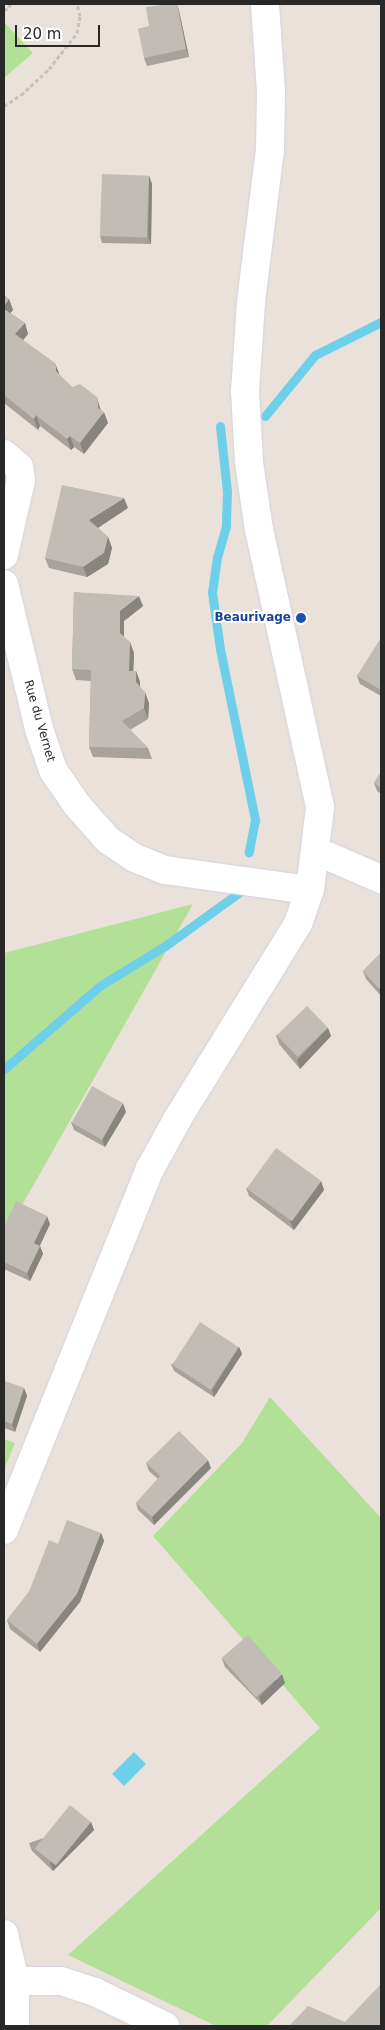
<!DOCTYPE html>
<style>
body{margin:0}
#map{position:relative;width:385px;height:2030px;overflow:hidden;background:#eae2da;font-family:"DejaVu Sans",sans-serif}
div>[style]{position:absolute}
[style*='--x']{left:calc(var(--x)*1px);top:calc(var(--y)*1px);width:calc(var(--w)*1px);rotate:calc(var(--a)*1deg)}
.green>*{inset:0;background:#b3e097}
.water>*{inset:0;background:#6ecfea;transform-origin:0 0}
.stream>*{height:9px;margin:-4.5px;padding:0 4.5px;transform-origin:4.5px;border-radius:4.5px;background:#6ecfea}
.path>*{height:3px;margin-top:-1.5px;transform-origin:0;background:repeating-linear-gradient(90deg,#c3c3c3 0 4px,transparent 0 6.5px)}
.roads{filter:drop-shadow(0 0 1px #cfd3e1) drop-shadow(0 0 1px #cfd3e1)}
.minor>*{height:28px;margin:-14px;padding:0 14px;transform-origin:14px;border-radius:14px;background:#fff}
.wall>*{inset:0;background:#a7a29d}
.shaded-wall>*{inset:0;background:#88847f}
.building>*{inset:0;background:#c2bcb6;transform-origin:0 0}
.dots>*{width:14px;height:14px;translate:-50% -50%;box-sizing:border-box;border:2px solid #fff;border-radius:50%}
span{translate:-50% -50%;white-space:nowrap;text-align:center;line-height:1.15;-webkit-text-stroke:4px #fff;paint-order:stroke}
.transit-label{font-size:12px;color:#164399;font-weight:700}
.right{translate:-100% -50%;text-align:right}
.street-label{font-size:12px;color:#282828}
.frame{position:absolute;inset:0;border:5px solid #282828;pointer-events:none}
.scale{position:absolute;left:15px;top:25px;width:85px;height:22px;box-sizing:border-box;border:2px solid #282828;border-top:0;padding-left:6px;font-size:15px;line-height:18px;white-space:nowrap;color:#282828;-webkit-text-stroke:4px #fff;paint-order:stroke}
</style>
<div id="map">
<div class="green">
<i style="clip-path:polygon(4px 22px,33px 53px,4px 78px)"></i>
<i style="clip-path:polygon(193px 904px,4px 1237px,4px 953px)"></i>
<i style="clip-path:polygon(270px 1397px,381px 1518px,381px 1908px,267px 2026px,216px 2026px,68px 1955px,320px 1728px,153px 1536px,242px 1443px)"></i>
<i style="clip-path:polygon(4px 1439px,15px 1443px,4px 1470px)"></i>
</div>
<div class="water">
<i style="left:134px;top:1752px;width:17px;height:31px;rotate:45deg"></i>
</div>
<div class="stream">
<i style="--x:265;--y:416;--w:79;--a:-50.7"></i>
<i style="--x:315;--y:355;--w:74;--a:-26.6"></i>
<i style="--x:220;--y:426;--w:66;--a:83.9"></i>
<i style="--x:227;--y:492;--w:34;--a:92"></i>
<i style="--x:226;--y:526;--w:32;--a:106"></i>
<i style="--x:217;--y:557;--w:35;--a:98"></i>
<i style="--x:212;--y:592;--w:58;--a:82"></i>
<i style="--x:220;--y:649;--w:175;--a:78.4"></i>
<i style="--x:255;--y:820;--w:33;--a:101"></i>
<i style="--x:4;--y:1069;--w:128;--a:-40.9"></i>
<i style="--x:101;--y:985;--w:75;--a:-31.4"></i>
<i style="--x:165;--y:946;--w:92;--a:-35.8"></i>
</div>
<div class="path">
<i style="--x:4;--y:11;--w:10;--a:-45"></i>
<i style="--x:4;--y:106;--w:20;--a:-33"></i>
<i style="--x:21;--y:95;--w:38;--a:-43"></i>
<i style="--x:49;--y:69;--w:46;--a:-52.1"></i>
<i style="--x:77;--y:33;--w:17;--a:-80"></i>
<i style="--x:80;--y:16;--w:12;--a:-104"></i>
</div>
<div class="roads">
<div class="minor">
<i style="--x:4;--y:454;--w:20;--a:41"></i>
<i style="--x:19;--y:467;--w:13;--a:81"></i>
<i style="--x:21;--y:480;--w:77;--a:102.8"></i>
<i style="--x:4;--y:584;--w:149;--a:76.4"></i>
<i style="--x:39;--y:729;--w:43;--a:71.1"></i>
<i style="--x:53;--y:770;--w:42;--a:55.6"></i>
<i style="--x:77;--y:805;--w:47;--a:48.5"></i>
<i style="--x:108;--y:840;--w:32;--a:34"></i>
<i style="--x:135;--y:858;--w:32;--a:22"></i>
<i style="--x:165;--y:870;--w:146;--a:7.9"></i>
<i style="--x:316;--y:851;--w:71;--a:23.3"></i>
<i style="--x:4;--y:1530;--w:389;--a:-68"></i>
<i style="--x:150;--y:1169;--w:58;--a:-61.2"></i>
<i style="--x:178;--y:1118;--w:228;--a:-58.3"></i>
<i style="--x:298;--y:924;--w:36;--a:-71"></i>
<i style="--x:310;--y:890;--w:84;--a:-83.1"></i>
<i style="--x:320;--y:807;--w:284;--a:-102.4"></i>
<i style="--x:259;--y:530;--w:69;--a:-98.4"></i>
<i style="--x:249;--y:462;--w:71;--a:-93.2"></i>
<i style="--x:245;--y:391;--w:89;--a:-86.1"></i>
<i style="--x:251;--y:302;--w:153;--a:-82.9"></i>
<i style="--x:270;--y:150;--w:58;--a:-89"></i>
<i style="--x:271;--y:92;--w:88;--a:-93.9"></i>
<i style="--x:4;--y:1934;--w:48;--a:76.8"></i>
<i style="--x:15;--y:1981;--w:45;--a:90"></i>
<i style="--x:15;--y:1981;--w:46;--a:0"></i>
<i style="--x:61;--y:1981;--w:36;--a:18"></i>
<i style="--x:95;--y:1992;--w:78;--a:25.9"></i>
</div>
</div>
<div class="wall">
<i style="clip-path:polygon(177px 4px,179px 11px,189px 57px,147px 66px,144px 58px,149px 26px)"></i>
<i style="clip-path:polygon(149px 176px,152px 184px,151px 244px,102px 243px,100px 236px)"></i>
<i style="clip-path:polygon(4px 295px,9px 299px,13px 310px,10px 313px,25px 323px,28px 334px,23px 340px,59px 373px,59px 375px,72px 387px,100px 408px,108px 423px,84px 454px,74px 447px,71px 450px,40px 426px,38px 430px,4px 403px)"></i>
<i style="clip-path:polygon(128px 508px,98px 528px,108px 537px,112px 548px,108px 564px,87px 577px,49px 568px,45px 558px)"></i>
<i style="clip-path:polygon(74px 592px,143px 606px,124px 621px,124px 637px,134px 653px,133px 671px,136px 671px,140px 682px,140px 687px,149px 703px,148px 719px,130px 730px,148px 748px,152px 759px,93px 757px,89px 747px,91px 681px,76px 680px,72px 669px)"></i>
<i style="clip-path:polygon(381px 640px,381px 696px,360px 684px,357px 676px)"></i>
<i style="clip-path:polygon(381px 772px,381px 794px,377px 791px,374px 783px)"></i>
<i style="clip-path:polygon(381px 953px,381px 996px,366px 979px,363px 971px)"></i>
<i style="clip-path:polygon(328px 1028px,331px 1036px,300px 1069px,279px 1044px,276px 1035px)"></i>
<i style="clip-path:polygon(126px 1112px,105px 1147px,74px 1130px,71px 1122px)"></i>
<i style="clip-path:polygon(321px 1181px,324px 1190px,294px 1230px,249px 1196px,246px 1188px)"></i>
<i style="clip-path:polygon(50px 1224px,40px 1246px,43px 1254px,30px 1281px,4px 1269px,4px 1227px)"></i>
<i style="clip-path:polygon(239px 1347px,242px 1354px,214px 1397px,174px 1371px,171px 1364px)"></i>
<i style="clip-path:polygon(4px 1381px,24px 1388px,27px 1396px,15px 1432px,4px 1428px)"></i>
<i style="clip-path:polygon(146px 1463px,211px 1468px,154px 1525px,138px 1510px,136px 1503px,158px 1479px,149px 1471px)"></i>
<i style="clip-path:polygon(101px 1533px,104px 1541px,80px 1602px,40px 1652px,10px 1629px,7px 1620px,29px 1592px,58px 1544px)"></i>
<i style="clip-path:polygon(222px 1659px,285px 1683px,262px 1705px,225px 1667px)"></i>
<i style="clip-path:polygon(91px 1822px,94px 1830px,53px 1871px,32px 1851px,29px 1843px)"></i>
</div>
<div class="shaded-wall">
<i style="clip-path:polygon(177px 4px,179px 11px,189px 57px,186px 49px)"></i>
<i style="clip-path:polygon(149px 176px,152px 184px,151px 244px,148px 237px)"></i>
<i style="clip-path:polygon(9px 299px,13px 310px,6px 318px,4px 312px,4px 306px)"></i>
<i style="clip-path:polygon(25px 323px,28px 334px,19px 345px,15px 334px)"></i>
<i style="clip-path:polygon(55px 363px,59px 373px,59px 382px,56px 371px)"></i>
<i style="clip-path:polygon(97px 397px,100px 408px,102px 415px,104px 412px,108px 423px,84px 454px,80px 443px,98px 408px)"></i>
<i style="clip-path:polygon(36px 415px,40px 426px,38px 430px,34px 419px)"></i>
<i style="clip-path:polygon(70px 436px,74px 447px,71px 450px,67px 439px)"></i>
<i style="clip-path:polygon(124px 498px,128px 508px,93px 531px,89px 520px)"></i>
<i style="clip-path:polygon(108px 537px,112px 548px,108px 564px,87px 577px,83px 567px)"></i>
<i style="clip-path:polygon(139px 596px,143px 606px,124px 621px,124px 644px,120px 633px,120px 611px)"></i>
<i style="clip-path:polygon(130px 642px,134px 653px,133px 682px,129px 671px)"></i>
<i style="clip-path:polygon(136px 671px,140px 682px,140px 692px,136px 682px)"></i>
<i style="clip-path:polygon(145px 692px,149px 703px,148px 719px,144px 708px)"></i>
<i style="clip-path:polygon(381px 986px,381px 995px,379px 989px)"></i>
<i style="clip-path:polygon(328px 1028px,331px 1036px,300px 1069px,297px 1060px)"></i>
<i style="clip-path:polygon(123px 1103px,126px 1112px,105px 1147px,102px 1139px)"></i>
<i style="clip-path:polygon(321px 1181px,324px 1190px,294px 1230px,290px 1221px)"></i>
<i style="clip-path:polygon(47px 1216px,50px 1224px,37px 1251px,34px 1243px)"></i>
<i style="clip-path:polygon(40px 1246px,43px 1254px,30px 1281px,27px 1273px)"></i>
<i style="clip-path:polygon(239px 1347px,242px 1354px,214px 1397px,212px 1390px)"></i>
<i style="clip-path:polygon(24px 1388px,27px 1396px,15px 1432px,12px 1424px)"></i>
<i style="clip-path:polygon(208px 1460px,211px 1468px,154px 1525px,152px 1517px)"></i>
<i style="clip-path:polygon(101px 1533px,104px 1541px,80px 1602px,40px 1652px,37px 1644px)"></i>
<i style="clip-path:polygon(282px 1674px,285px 1683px,262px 1705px,259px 1697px)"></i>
<i style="clip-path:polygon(91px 1822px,94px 1830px,53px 1871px,50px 1862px)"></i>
</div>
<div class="building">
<i style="clip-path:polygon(169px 4px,177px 4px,186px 49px,144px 58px,138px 29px,149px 26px,146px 7px)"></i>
<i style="left:102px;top:174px;width:47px;height:62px;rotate:2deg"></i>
<i style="clip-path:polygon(4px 295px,9px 299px,4px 306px)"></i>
<i style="clip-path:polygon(4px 309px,25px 323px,15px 334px,55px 363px,56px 371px,72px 387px,80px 384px,97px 397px,98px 408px,104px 412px,80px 443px,70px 436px,67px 439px,36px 415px,34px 419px,4px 395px)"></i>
<i style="clip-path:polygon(62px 485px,124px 498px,89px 520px,108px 537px,104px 553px,83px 567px,45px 558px)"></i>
<i style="clip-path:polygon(74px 592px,139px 596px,120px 611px,120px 633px,130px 642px,129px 671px,136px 671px,136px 682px,145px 692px,144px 708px,122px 721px,148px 748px,89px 747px,91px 670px,72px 669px)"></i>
<i style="clip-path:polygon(380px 639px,381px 640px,381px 690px,357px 676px)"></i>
<i style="clip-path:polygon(381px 772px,381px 788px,374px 783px)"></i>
<i style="clip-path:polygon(381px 953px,381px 986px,379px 989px,363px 971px)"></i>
<i style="left:307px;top:1006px;width:30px;height:42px;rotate:46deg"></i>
<i style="left:92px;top:1086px;width:35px;height:42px;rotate:29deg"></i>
<i style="left:276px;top:1148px;width:56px;height:50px;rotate:36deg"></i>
<i style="clip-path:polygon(16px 1201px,47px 1216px,34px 1243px,40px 1246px,27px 1273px,4px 1262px,4px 1227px)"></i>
<i style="left:200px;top:1322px;width:46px;height:51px;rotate:33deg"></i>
<i style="clip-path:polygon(4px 1381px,24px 1388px,12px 1424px,4px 1421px)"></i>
<i style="clip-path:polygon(179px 1431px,208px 1460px,152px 1517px,136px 1503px,160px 1476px,146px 1463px)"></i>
<i style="clip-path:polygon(67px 1520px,101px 1533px,77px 1594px,37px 1644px,7px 1620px,29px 1592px,49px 1540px,58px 1544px)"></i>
<i style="left:248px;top:1635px;width:52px;height:35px;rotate:49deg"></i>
<i style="left:70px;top:1805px;width:27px;height:56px;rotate:39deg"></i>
<i style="clip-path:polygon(380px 1985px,381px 1986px,381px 2026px,289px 2026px,308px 2006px,345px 2022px)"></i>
</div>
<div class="dots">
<i style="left:301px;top:618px;background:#1a4fb4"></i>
</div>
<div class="transit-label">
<span class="right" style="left:291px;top:618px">Beaurivage</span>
</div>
<div class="street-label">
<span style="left:39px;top:721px;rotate:74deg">Rue du Vernet</span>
</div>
<div class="frame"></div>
<div class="scale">20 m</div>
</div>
